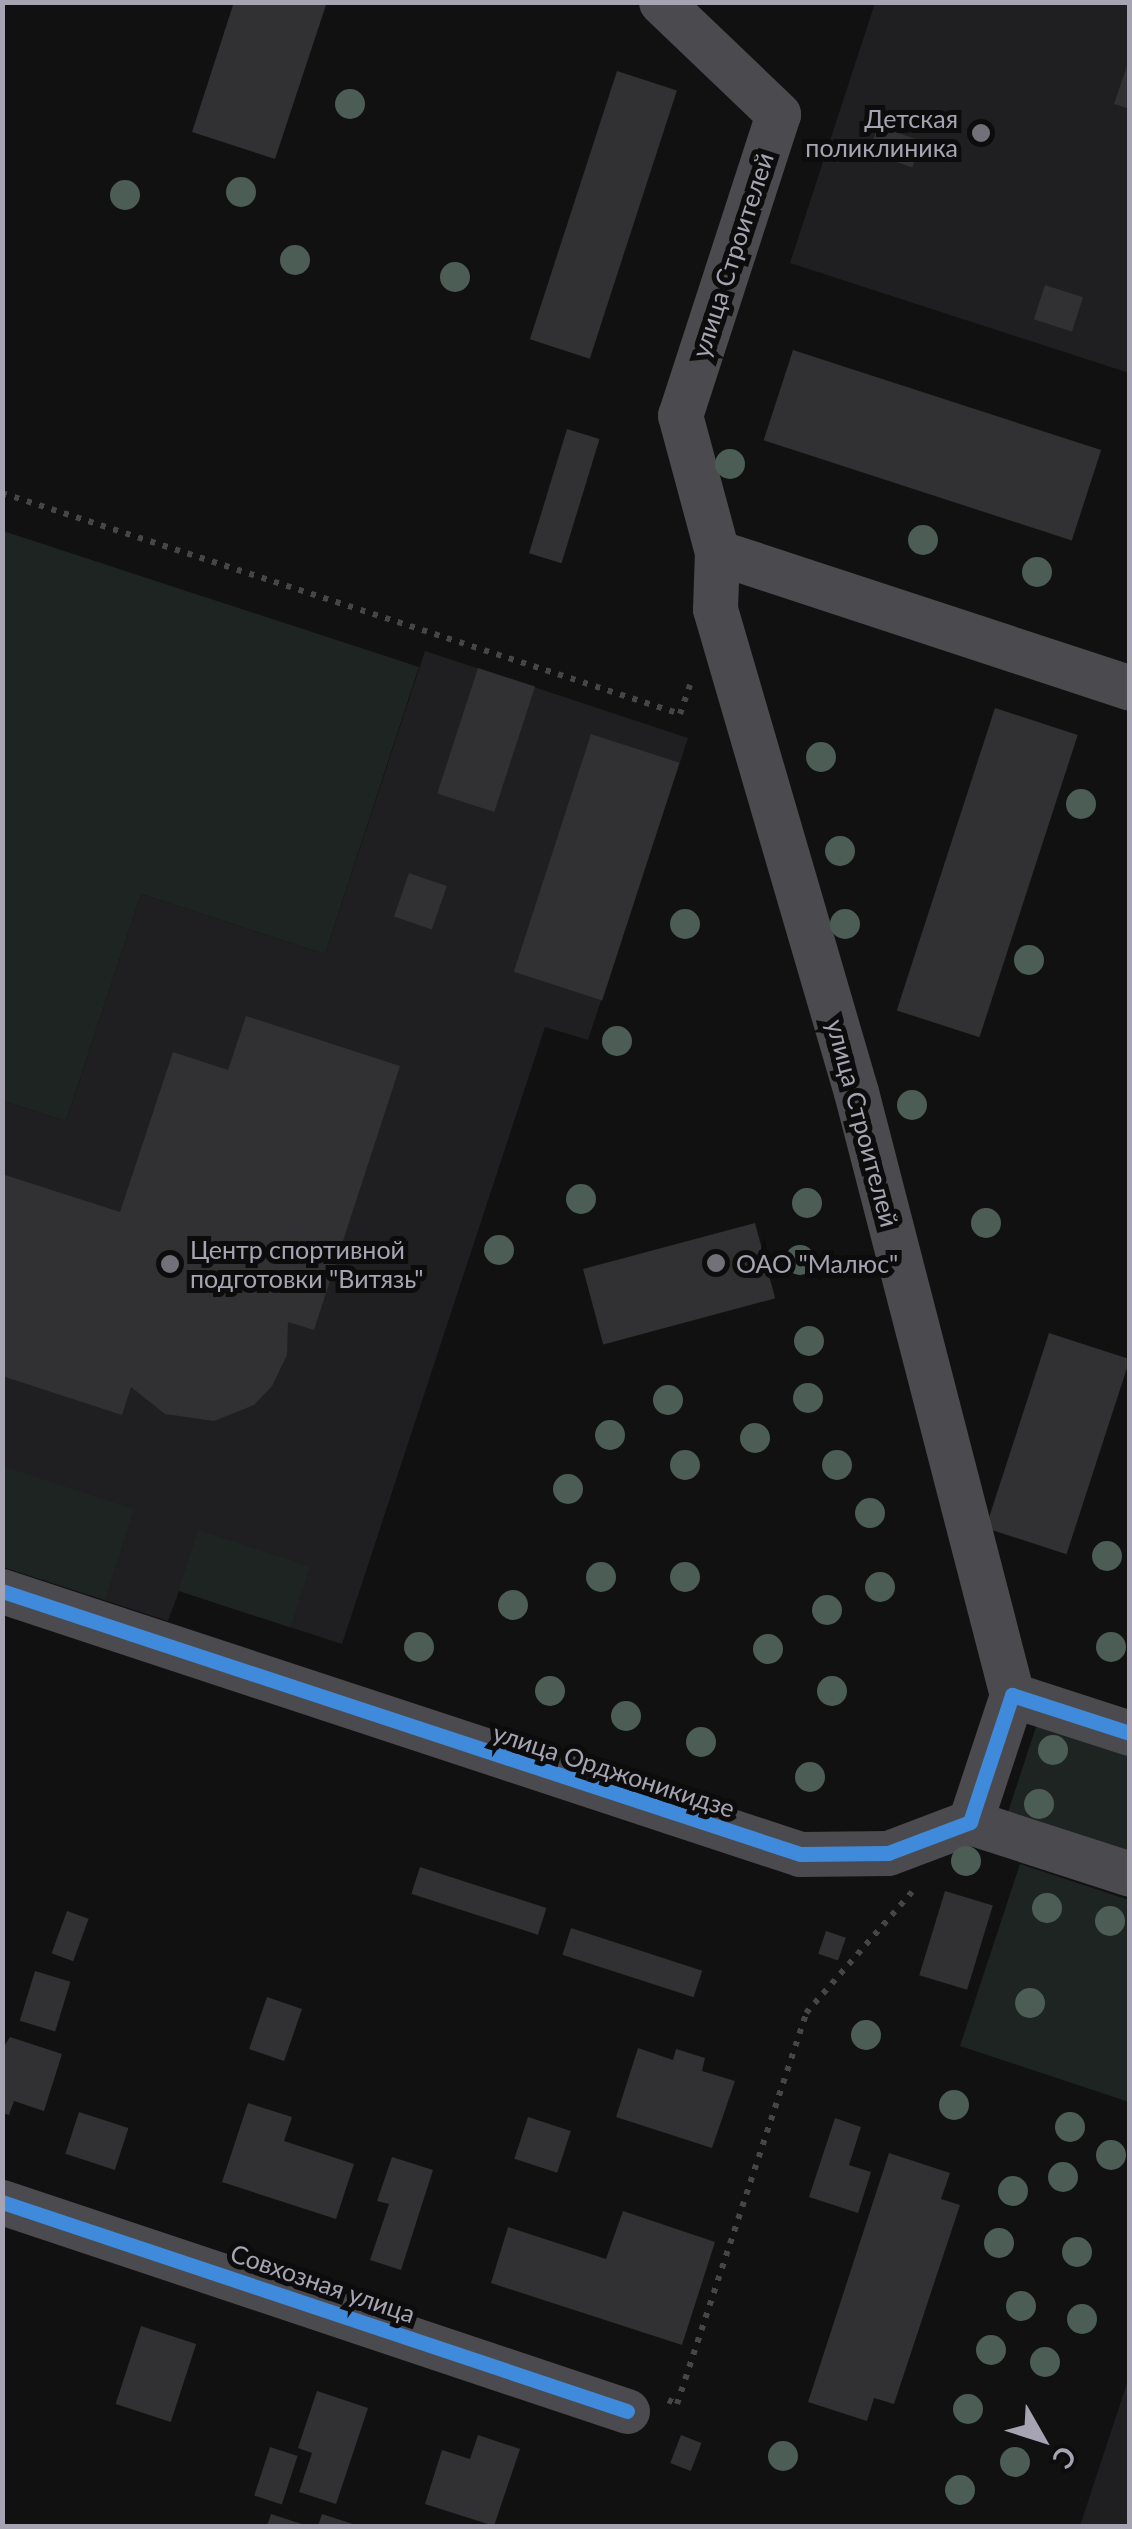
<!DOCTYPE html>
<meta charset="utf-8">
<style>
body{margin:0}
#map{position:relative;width:1132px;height:2529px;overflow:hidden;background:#121112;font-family:Lato,sans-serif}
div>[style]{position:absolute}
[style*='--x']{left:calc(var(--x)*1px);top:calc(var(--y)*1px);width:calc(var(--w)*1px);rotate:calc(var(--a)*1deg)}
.built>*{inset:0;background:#1f1e20}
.green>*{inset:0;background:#1e2422;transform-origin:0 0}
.building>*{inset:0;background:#313032;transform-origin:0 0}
.path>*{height:6px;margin-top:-3px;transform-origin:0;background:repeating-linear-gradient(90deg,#464649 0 5px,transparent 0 13px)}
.minor>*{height:45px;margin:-22.5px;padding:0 22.5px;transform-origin:22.5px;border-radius:22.5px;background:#4b4a4e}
.cycleway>*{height:15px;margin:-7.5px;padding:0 7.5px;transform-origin:7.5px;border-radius:7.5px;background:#408adc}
.trees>*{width:30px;height:30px;margin:-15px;border-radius:50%;background:#4c5d56}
.dots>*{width:28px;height:28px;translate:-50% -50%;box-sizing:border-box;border:5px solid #0d0c0d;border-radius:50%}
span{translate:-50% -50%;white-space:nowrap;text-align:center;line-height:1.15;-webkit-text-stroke:10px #0d0c0d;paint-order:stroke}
.poi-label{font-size:25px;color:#a6a4b2}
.right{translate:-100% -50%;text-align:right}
.left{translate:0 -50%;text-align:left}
.street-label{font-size:25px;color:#a6a4b2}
.frame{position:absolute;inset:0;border:5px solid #a6a4b2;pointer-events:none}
.north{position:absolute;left:992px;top:2389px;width:100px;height:100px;-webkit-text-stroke:8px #0d0c0d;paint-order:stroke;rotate:129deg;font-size:28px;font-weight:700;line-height:40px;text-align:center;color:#a6a4b2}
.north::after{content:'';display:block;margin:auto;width:35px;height:45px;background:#a6a4b2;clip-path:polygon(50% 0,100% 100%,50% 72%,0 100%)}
</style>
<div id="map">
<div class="built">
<i style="clip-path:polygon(875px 3px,1129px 3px,1129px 373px,790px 263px)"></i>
<i style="clip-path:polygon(425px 651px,688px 738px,588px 1040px,545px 1027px,342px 1644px,179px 1591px,168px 1621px,3px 1567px,3px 1101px,66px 1121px,141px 894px,325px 954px)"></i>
<i style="clip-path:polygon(1129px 2377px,1129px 2526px,1080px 2526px)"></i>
</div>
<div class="green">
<i style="clip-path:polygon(3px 531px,419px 667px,325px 954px,141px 894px,66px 1121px,3px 1101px)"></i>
<i style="clip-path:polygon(3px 1466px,134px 1509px,105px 1600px,3px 1567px)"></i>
<i style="left:198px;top:1530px;width:118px;height:64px;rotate:18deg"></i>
<i style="clip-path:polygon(1037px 1724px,1129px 1754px,1129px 1859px,1006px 1818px)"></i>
<i style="clip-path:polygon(1020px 1864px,1129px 1900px,1129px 2102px,960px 2046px)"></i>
</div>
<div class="building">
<i style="clip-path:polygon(234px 2px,327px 2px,275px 159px,192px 132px)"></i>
<i style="clip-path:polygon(1129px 60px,1130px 60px,1130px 109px,1114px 104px)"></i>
<i style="left:617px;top:71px;width:63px;height:282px;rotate:18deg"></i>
<i style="left:878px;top:126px;width:46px;height:28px;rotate:19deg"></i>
<i style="left:1045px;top:285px;width:40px;height:36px;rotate:18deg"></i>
<i style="left:793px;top:350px;width:324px;height:95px;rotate:18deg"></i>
<i style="left:567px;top:429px;width:34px;height:130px;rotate:17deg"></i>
<i style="left:478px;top:668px;width:60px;height:132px;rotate:18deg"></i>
<i style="left:995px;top:708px;width:87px;height:318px;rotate:18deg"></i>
<i style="left:591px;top:734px;width:93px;height:250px;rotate:18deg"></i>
<i style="left:409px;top:873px;width:40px;height:46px;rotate:19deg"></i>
<i style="clip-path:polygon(246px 1016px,400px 1066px,314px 1330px,288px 1322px,287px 1355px,272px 1386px,254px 1405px,214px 1421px,165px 1414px,131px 1387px,122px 1415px,2px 1376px,2px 1174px,120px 1212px,173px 1052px,228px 1070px)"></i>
<i style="left:755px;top:1223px;width:78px;height:178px;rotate:75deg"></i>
<i style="left:1049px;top:1333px;width:85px;height:205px;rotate:18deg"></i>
<i style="left:420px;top:1867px;width:133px;height:28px;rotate:18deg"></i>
<i style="left:945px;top:1891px;width:50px;height:88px;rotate:17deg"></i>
<i style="left:67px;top:1911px;width:23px;height:45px;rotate:20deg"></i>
<i style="left:571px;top:1928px;width:138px;height:28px;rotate:18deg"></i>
<i style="left:826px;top:1931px;width:21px;height:24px;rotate:19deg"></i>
<i style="left:35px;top:1971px;width:37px;height:52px;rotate:17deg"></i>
<i style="left:267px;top:1997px;width:37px;height:55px;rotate:19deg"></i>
<i style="clip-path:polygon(10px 2037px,62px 2054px,44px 2111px,14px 2101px,9px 2115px,2px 2113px,2px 2049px)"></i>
<i style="clip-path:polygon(638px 2048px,673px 2060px,676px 2049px,705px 2058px,702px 2071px,735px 2081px,712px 2148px,616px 2117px)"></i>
<i style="clip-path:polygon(248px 2103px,292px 2117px,284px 2141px,354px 2164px,336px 2219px,222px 2182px)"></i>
<i style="left:79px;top:2112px;width:52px;height:44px;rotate:18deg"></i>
<i style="left:528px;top:2117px;width:45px;height:44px;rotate:18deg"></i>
<i style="clip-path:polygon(835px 2118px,861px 2127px,849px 2165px,871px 2172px,858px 2213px,809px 2197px)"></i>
<i style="clip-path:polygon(889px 2153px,950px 2173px,941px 2199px,960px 2205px,894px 2404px,874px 2398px,867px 2421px,808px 2402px)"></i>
<i style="clip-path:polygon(392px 2157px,433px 2170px,401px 2270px,370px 2260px,389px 2204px,377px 2201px)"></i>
<i style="clip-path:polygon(623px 2211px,715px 2242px,682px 2345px,491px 2283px,508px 2227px,606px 2259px)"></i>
<i style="left:141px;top:2326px;width:58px;height:82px;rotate:18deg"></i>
<i style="clip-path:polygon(317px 2391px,368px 2408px,336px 2504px,299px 2492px,312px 2453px,298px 2448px)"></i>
<i style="clip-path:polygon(478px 2435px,520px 2449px,494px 2526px,425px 2504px,442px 2450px,470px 2459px)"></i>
<i style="left:681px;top:2435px;width:22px;height:30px;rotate:21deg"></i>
<i style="left:270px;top:2447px;width:29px;height:51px;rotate:18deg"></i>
<i style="clip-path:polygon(271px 2514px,308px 2526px,267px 2526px)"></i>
<i style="clip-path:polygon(322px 2514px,359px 2526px,318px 2526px)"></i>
</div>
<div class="path">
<i style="--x:2;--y:493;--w:713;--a:18.05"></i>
<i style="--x:680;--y:714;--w:31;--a:-71"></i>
<i style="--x:668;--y:2400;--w:10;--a:24"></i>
<i style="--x:677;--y:2404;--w:412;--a:-71.7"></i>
<i style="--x:806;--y:2013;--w:161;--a:-48.8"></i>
</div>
<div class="minor">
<i style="--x:661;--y:2;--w:162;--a:43.7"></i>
<i style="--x:778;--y:114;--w:317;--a:108"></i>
<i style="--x:680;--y:415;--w:142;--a:74.9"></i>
<i style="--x:717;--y:552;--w:57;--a:92"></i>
<i style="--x:715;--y:609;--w:503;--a:73.73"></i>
<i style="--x:856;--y:1092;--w:623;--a:75.5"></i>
<i style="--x:717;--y:552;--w:435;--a:18.2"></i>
<i style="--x:2;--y:1591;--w:840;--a:18.24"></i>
<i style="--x:800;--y:1854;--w:88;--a:-0.7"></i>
<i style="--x:888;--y:1853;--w:88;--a:-20.7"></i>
<i style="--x:970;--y:1822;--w:134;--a:-71.7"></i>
<i style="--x:1012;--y:1695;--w:124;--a:17.9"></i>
<i style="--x:970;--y:1822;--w:168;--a:18"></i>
<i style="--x:2;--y:2202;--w:659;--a:18.49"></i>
</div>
<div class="cycleway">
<i style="--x:2;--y:1591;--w:840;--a:18.24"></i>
<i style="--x:800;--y:1854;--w:88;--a:-0.7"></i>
<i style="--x:888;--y:1853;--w:88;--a:-20.7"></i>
<i style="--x:970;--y:1822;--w:134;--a:-71.7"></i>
<i style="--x:1012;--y:1695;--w:124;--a:17.9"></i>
<i style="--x:2;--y:2202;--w:659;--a:18.49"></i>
</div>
<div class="trees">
<i style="left:350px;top:104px"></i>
<i style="left:241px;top:192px"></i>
<i style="left:125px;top:195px"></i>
<i style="left:295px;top:260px"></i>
<i style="left:455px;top:277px"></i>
<i style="left:730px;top:464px"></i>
<i style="left:923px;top:540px"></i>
<i style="left:1037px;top:572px"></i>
<i style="left:821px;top:757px"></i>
<i style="left:1081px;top:804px"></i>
<i style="left:840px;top:851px"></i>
<i style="left:685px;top:924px"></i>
<i style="left:845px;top:924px"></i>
<i style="left:1029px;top:960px"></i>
<i style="left:617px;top:1041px"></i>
<i style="left:912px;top:1105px"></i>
<i style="left:581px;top:1199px"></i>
<i style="left:807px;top:1203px"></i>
<i style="left:986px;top:1223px"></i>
<i style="left:499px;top:1250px"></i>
<i style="left:800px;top:1260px"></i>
<i style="left:809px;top:1341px"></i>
<i style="left:808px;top:1398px"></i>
<i style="left:668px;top:1400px"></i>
<i style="left:610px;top:1435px"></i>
<i style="left:755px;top:1438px"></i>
<i style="left:685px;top:1465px"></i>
<i style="left:837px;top:1465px"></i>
<i style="left:568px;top:1489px"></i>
<i style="left:870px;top:1513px"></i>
<i style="left:1107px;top:1556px"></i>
<i style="left:601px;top:1577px"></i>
<i style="left:685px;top:1577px"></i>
<i style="left:880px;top:1587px"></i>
<i style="left:513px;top:1605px"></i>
<i style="left:827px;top:1610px"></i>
<i style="left:419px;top:1647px"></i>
<i style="left:1111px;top:1647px"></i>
<i style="left:768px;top:1649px"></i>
<i style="left:550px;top:1691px"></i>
<i style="left:832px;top:1691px"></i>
<i style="left:626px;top:1716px"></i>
<i style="left:701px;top:1742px"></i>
<i style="left:1053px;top:1750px"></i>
<i style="left:810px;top:1777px"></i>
<i style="left:1039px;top:1804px"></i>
<i style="left:966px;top:1861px"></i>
<i style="left:1047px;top:1908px"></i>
<i style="left:1110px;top:1921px"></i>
<i style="left:1030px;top:2003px"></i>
<i style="left:866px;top:2035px"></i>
<i style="left:954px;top:2105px"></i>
<i style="left:1070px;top:2127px"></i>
<i style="left:1111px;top:2155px"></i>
<i style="left:1063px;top:2177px"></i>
<i style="left:1013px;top:2191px"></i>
<i style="left:999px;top:2243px"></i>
<i style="left:1077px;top:2252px"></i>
<i style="left:1021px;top:2306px"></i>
<i style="left:1082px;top:2319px"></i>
<i style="left:991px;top:2350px"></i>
<i style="left:1045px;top:2362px"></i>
<i style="left:968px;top:2409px"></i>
<i style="left:783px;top:2456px"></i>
<i style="left:1015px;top:2462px"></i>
<i style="left:960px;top:2490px"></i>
</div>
<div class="dots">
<i style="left:981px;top:133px;background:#72717a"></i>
<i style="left:716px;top:1263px;background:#72717a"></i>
<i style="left:170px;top:1264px;background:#72717a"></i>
</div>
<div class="poi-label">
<span class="right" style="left:958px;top:133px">Детская<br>поликлиника</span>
<span class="left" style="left:190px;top:1264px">Центр спортивной<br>подготовки "Витязь"</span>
<span class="left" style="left:736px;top:1263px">ОАО "Малюс"</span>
</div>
<div class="street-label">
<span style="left:732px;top:255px;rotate:-72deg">улица Строителей</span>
<span style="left:863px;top:1123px;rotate:75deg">улица Строителей</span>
<span style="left:614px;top:1770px;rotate:18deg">улица Орджоникидзе</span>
<span style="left:323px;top:2283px;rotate:19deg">Совхозная улица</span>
</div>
<div class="frame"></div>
<div class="north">С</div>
</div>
